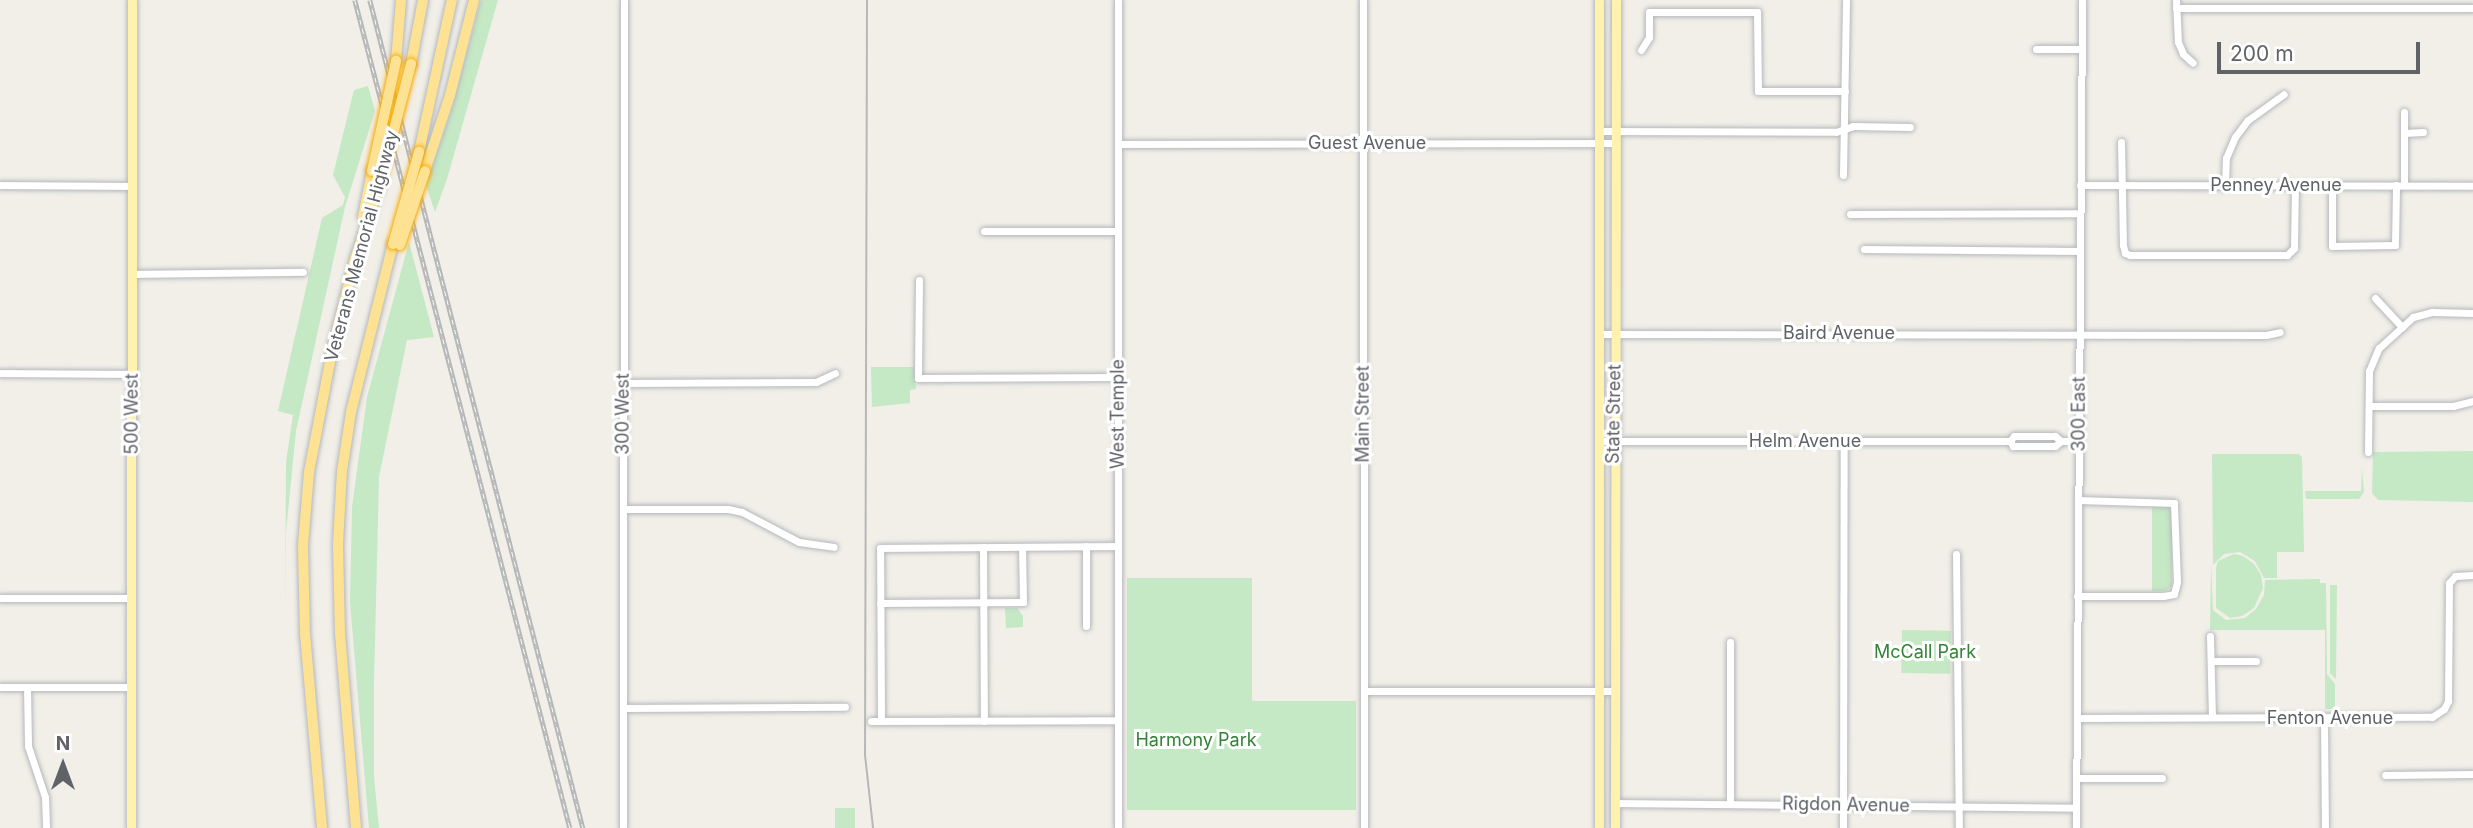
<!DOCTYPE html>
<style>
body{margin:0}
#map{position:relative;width:2473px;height:828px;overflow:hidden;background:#f1efe8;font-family:Inter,sans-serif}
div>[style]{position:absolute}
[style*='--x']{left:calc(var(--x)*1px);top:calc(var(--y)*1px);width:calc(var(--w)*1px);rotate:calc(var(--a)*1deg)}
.green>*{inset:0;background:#c5e8c5;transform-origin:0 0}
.roads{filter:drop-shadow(0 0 2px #b5b8bc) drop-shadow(0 0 2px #b5b8bc)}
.minor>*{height:7px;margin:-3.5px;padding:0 3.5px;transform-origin:3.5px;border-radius:3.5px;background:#fff}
.major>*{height:9px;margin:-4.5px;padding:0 4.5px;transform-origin:4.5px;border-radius:4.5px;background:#fff2af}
.highway>*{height:10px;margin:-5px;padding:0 5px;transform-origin:5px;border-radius:5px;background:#fde293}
.tram>*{height:2px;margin:-1px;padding:0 1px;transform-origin:1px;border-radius:1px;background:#b6b7b8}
.rail>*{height:4.5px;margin-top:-2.25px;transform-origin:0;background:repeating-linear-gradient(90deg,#fff 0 5px,#b6b7b8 0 10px);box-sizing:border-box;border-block:2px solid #b6b7b8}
.bridges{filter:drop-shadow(0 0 2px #f9ab00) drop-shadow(0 0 2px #f9ab00)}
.highway-bridge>*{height:10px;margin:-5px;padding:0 5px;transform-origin:5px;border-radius:5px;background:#fde293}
span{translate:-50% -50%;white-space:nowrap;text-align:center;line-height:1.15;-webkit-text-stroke:6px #fff;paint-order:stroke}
.street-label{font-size:18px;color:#5f6368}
.park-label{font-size:18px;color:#348238}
.north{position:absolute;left:28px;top:730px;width:70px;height:70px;-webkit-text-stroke:5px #fff;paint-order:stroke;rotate:0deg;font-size:19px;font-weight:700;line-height:28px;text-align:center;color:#5f6368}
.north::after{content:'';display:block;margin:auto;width:24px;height:32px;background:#5f6368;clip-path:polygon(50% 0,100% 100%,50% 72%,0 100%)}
.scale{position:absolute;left:2217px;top:42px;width:203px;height:32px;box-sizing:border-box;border:4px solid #5f6368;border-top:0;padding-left:9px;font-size:21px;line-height:24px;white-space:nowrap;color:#5f6368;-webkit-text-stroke:5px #fff;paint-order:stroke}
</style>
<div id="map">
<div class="green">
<i style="clip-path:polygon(481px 0,498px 0,447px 179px,435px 212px,426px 186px,453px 105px)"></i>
<i style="clip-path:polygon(368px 86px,375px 111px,345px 207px,296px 431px,286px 532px,285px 621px,286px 462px,293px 415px,278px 411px,322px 218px,343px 205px,345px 197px,333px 175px,354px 90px)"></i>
<i style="clip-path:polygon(409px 242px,434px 337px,407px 340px,379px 477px,374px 683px,374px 777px,379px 828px,369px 828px,350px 602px,352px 507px,367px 397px)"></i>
<i style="clip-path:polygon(871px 367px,914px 367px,916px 389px,910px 390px,910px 403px,872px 407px)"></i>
<i style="clip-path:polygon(2473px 451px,2473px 502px,2378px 500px,2372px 493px,2373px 452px)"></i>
<i style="clip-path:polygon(2212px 454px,2299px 454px,2302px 457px,2304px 552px,2277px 552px,2277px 578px,2264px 578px,2255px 561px,2240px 552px,2224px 554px,2213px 565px)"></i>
<i style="clip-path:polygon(2362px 468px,2364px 492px,2359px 499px,2306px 499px,2305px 491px,2361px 491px)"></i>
<i style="clip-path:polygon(2152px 505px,2167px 505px,2172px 511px,2172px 586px,2165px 591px,2152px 591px)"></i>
<i style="clip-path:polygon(2234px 554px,2243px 556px,2254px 564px,2261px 575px,2263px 588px,2254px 608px,2242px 616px,2230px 618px,2216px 608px,2216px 568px,2218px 561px)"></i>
<i style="clip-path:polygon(2211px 564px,2213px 610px,2226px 620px,2245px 618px,2256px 609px,2264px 595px,2265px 580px,2320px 579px,2320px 583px,2326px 583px,2327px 674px,2335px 684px,2335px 709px,2325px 709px,2325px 630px,2210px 630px)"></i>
<i style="clip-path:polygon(1127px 578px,1252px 578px,1252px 701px,1356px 701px,1356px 810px,1127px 810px)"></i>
<i style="clip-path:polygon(2330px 585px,2337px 585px,2336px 679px,2330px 673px)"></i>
<i style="clip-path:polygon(1005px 608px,1017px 608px,1023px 616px,1023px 627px,1006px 628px)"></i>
<i style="left:1902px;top:630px;width:49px;height:43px;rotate:1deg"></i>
<i style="left:835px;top:808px;width:20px;height:20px"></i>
</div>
<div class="roads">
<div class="minor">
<i style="--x:1118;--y:0;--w:828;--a:90"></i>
<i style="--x:1363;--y:0;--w:828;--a:89.93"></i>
<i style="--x:2176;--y:0;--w:42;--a:87.3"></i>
<i style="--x:2178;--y:42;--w:13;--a:67"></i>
<i style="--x:2183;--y:54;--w:13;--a:42"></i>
<i style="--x:2176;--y:8;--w:297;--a:0"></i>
<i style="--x:2036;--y:49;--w:45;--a:0"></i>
<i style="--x:1641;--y:50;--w:15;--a:-58"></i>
<i style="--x:1649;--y:37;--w:25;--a:-90"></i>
<i style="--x:1649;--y:12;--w:108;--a:0"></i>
<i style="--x:1757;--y:12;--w:79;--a:89.3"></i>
<i style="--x:1758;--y:91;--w:87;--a:0"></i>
<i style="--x:2404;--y:112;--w:73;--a:90"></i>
<i style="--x:1599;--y:131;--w:237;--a:0.2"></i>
<i style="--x:1836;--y:132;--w:18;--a:-19"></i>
<i style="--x:1853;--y:126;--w:57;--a:1"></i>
<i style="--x:2404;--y:133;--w:19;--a:-3"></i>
<i style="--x:2121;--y:142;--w:103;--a:88.9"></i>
<i style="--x:2123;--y:245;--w:8;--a:76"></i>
<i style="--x:2125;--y:253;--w:5;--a:22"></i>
<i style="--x:2130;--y:255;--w:157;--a:0"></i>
<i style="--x:2287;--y:255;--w:10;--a:-45"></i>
<i style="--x:2294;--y:248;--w:63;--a:-89.1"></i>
<i style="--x:1118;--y:144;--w:498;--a:-0.1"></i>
<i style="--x:1843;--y:175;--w:175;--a:-89"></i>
<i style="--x:0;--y:185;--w:132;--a:0.4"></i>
<i style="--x:2080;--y:185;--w:393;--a:0.1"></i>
<i style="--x:2225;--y:185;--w:27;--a:-88"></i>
<i style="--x:2226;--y:158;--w:23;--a:-67"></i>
<i style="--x:2235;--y:137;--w:21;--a:-53"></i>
<i style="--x:2248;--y:120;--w:44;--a:-35.8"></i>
<i style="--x:2332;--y:185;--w:61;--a:90"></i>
<i style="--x:2332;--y:246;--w:63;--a:-0.9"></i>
<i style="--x:2395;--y:245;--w:60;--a:-89"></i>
<i style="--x:1850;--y:214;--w:230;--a:-0.2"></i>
<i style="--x:984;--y:231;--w:134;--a:0"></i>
<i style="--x:1864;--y:249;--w:216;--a:0.5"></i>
<i style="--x:132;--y:274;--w:171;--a:-0.7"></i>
<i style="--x:919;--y:280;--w:98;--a:90.6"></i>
<i style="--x:918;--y:378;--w:200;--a:-0.3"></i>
<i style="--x:2375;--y:298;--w:40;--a:47"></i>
<i style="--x:1599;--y:334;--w:667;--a:0.09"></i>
<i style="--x:2266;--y:335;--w:14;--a:-12"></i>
<i style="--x:0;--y:373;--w:132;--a:0.4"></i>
<i style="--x:623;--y:383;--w:193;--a:-0.3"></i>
<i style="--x:816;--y:382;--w:21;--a:-25"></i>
<i style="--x:2369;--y:406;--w:84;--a:0"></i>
<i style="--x:2453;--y:406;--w:21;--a:-14"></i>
<i style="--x:1599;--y:441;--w:411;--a:0"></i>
<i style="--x:2010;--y:441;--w:6;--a:-51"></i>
<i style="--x:2014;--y:436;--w:41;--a:0"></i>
<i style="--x:2055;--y:436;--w:8;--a:40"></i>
<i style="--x:2061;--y:441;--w:18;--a:0"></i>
<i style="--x:2010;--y:441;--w:6;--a:59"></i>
<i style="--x:2013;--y:446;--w:42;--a:0"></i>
<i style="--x:2055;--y:446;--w:8;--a:-40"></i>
<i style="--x:2368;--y:452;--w:81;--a:-89.3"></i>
<i style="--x:2369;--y:371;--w:25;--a:-67"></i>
<i style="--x:2379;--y:348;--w:46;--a:-42.4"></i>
<i style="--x:2413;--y:317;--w:20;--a:-15"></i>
<i style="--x:2432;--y:312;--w:41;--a:1.4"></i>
<i style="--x:623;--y:509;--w:105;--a:0"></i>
<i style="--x:728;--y:509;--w:14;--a:12"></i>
<i style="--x:742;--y:512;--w:64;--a:27.8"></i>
<i style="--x:799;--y:542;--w:35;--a:8"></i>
<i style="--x:1086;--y:546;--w:80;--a:90"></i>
<i style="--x:983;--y:547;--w:174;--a:89.7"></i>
<i style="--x:1956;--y:554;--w:274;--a:89.4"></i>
<i style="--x:2077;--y:596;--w:86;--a:0"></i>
<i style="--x:2163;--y:596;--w:11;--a:-10"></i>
<i style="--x:2174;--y:594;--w:12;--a:-76"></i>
<i style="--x:2177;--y:582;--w:79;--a:-92.2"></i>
<i style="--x:2174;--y:503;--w:96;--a:-178.2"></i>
<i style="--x:0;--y:598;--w:131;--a:0"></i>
<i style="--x:880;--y:603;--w:143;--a:-0.4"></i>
<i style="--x:1023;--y:602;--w:55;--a:-91"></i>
<i style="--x:2210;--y:636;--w:81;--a:88.6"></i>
<i style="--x:2211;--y:661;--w:45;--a:0"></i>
<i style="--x:0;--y:687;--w:131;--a:0"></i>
<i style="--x:27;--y:687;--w:59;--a:89"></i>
<i style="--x:28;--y:746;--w:54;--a:71.6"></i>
<i style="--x:45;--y:797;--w:31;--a:88"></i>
<i style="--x:1364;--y:691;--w:249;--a:0"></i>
<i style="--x:623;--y:708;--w:222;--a:-0.3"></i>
<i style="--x:2077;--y:718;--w:355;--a:-0.2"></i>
<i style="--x:2432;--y:717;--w:14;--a:-34"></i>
<i style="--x:2444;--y:709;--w:9;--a:-63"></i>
<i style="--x:2448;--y:701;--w:118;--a:-89.5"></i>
<i style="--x:2449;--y:583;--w:9;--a:-49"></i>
<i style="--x:2455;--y:576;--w:18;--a:-3"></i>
<i style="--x:2324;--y:718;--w:110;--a:89.5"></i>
<i style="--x:871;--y:721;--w:247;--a:-0.2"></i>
<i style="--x:881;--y:721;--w:173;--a:-90.3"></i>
<i style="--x:880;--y:548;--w:238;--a:-0.5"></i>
<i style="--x:2385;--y:775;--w:88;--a:-0.7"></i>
<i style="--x:2077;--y:778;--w:85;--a:0"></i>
<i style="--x:1615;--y:803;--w:461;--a:0.6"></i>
<i style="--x:1730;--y:803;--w:161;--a:-90"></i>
<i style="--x:623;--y:828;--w:828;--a:-89.93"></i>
<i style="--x:1843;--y:828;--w:387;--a:-89.9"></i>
<i style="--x:2076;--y:828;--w:828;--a:-89.58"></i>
</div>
<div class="major">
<i style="--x:1599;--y:0;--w:828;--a:90"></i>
<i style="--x:131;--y:828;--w:828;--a:-89.93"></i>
<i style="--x:1615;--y:828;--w:828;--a:-89.93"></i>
</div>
<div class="highway">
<i style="--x:396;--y:61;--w:61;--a:-85.3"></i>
<i style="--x:411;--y:64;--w:65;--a:-79.4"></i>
<i style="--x:419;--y:152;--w:156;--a:-77.8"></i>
<i style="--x:425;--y:171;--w:80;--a:-71.8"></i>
<i style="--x:450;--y:95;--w:98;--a:-75.8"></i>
<i style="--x:363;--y:217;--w:47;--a:-78.9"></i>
<i style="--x:322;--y:828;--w:194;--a:-95"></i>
<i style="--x:305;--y:635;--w:90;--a:-91.3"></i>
<i style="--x:303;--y:545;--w:73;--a:-85.3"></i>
<i style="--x:309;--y:472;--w:128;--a:-79.2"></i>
<i style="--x:333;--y:346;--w:90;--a:-75.8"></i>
<i style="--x:355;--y:259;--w:83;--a:-71.8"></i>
<i style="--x:356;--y:828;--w:195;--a:-94.7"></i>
<i style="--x:340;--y:634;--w:90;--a:-91.3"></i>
<i style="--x:338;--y:544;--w:73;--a:-86.9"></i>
<i style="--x:342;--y:471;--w:60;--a:-81.3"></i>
<i style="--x:351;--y:412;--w:173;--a:-76"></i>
</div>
</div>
<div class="tram">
<i style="--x:867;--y:0;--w:755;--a:90.15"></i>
<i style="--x:865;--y:755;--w:73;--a:83.7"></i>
</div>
<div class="rail">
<i style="--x:355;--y:0;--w:855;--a:75.44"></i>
<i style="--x:370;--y:0;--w:855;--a:75.57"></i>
</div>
<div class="bridges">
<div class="highway-bridge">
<i style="--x:372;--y:171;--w:113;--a:-77.7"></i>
<i style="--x:381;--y:180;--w:120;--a:-75.5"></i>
<i style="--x:393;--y:244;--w:96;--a:-74.2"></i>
<i style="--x:400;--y:245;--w:78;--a:-71.3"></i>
</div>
</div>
<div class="street-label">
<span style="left:1367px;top:143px">Guest Avenue</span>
<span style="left:2276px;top:185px">Penney Avenue</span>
<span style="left:362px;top:246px;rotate:-75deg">Veterans Memorial Highway</span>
<span style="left:1839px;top:333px">Baird Avenue</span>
<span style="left:132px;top:414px;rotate:-90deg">500 West</span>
<span style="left:623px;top:414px;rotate:-90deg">300 West</span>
<span style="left:1118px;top:414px;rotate:-90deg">West Temple</span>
<span style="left:1363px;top:414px;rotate:-90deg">Main Street</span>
<span style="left:1614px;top:414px;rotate:-89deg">State Street</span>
<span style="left:2079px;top:414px;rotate:-90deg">300 East</span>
<span style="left:1805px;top:441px">Helm Avenue</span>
<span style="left:2330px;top:718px">Fenton Avenue</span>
<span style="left:1846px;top:805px;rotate:1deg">Rigdon Avenue</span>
</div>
<div class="park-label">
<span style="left:1925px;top:652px">McCall Park</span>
<span style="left:1196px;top:740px">Harmony Park</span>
</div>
<div class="north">N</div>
<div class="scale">200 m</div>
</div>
